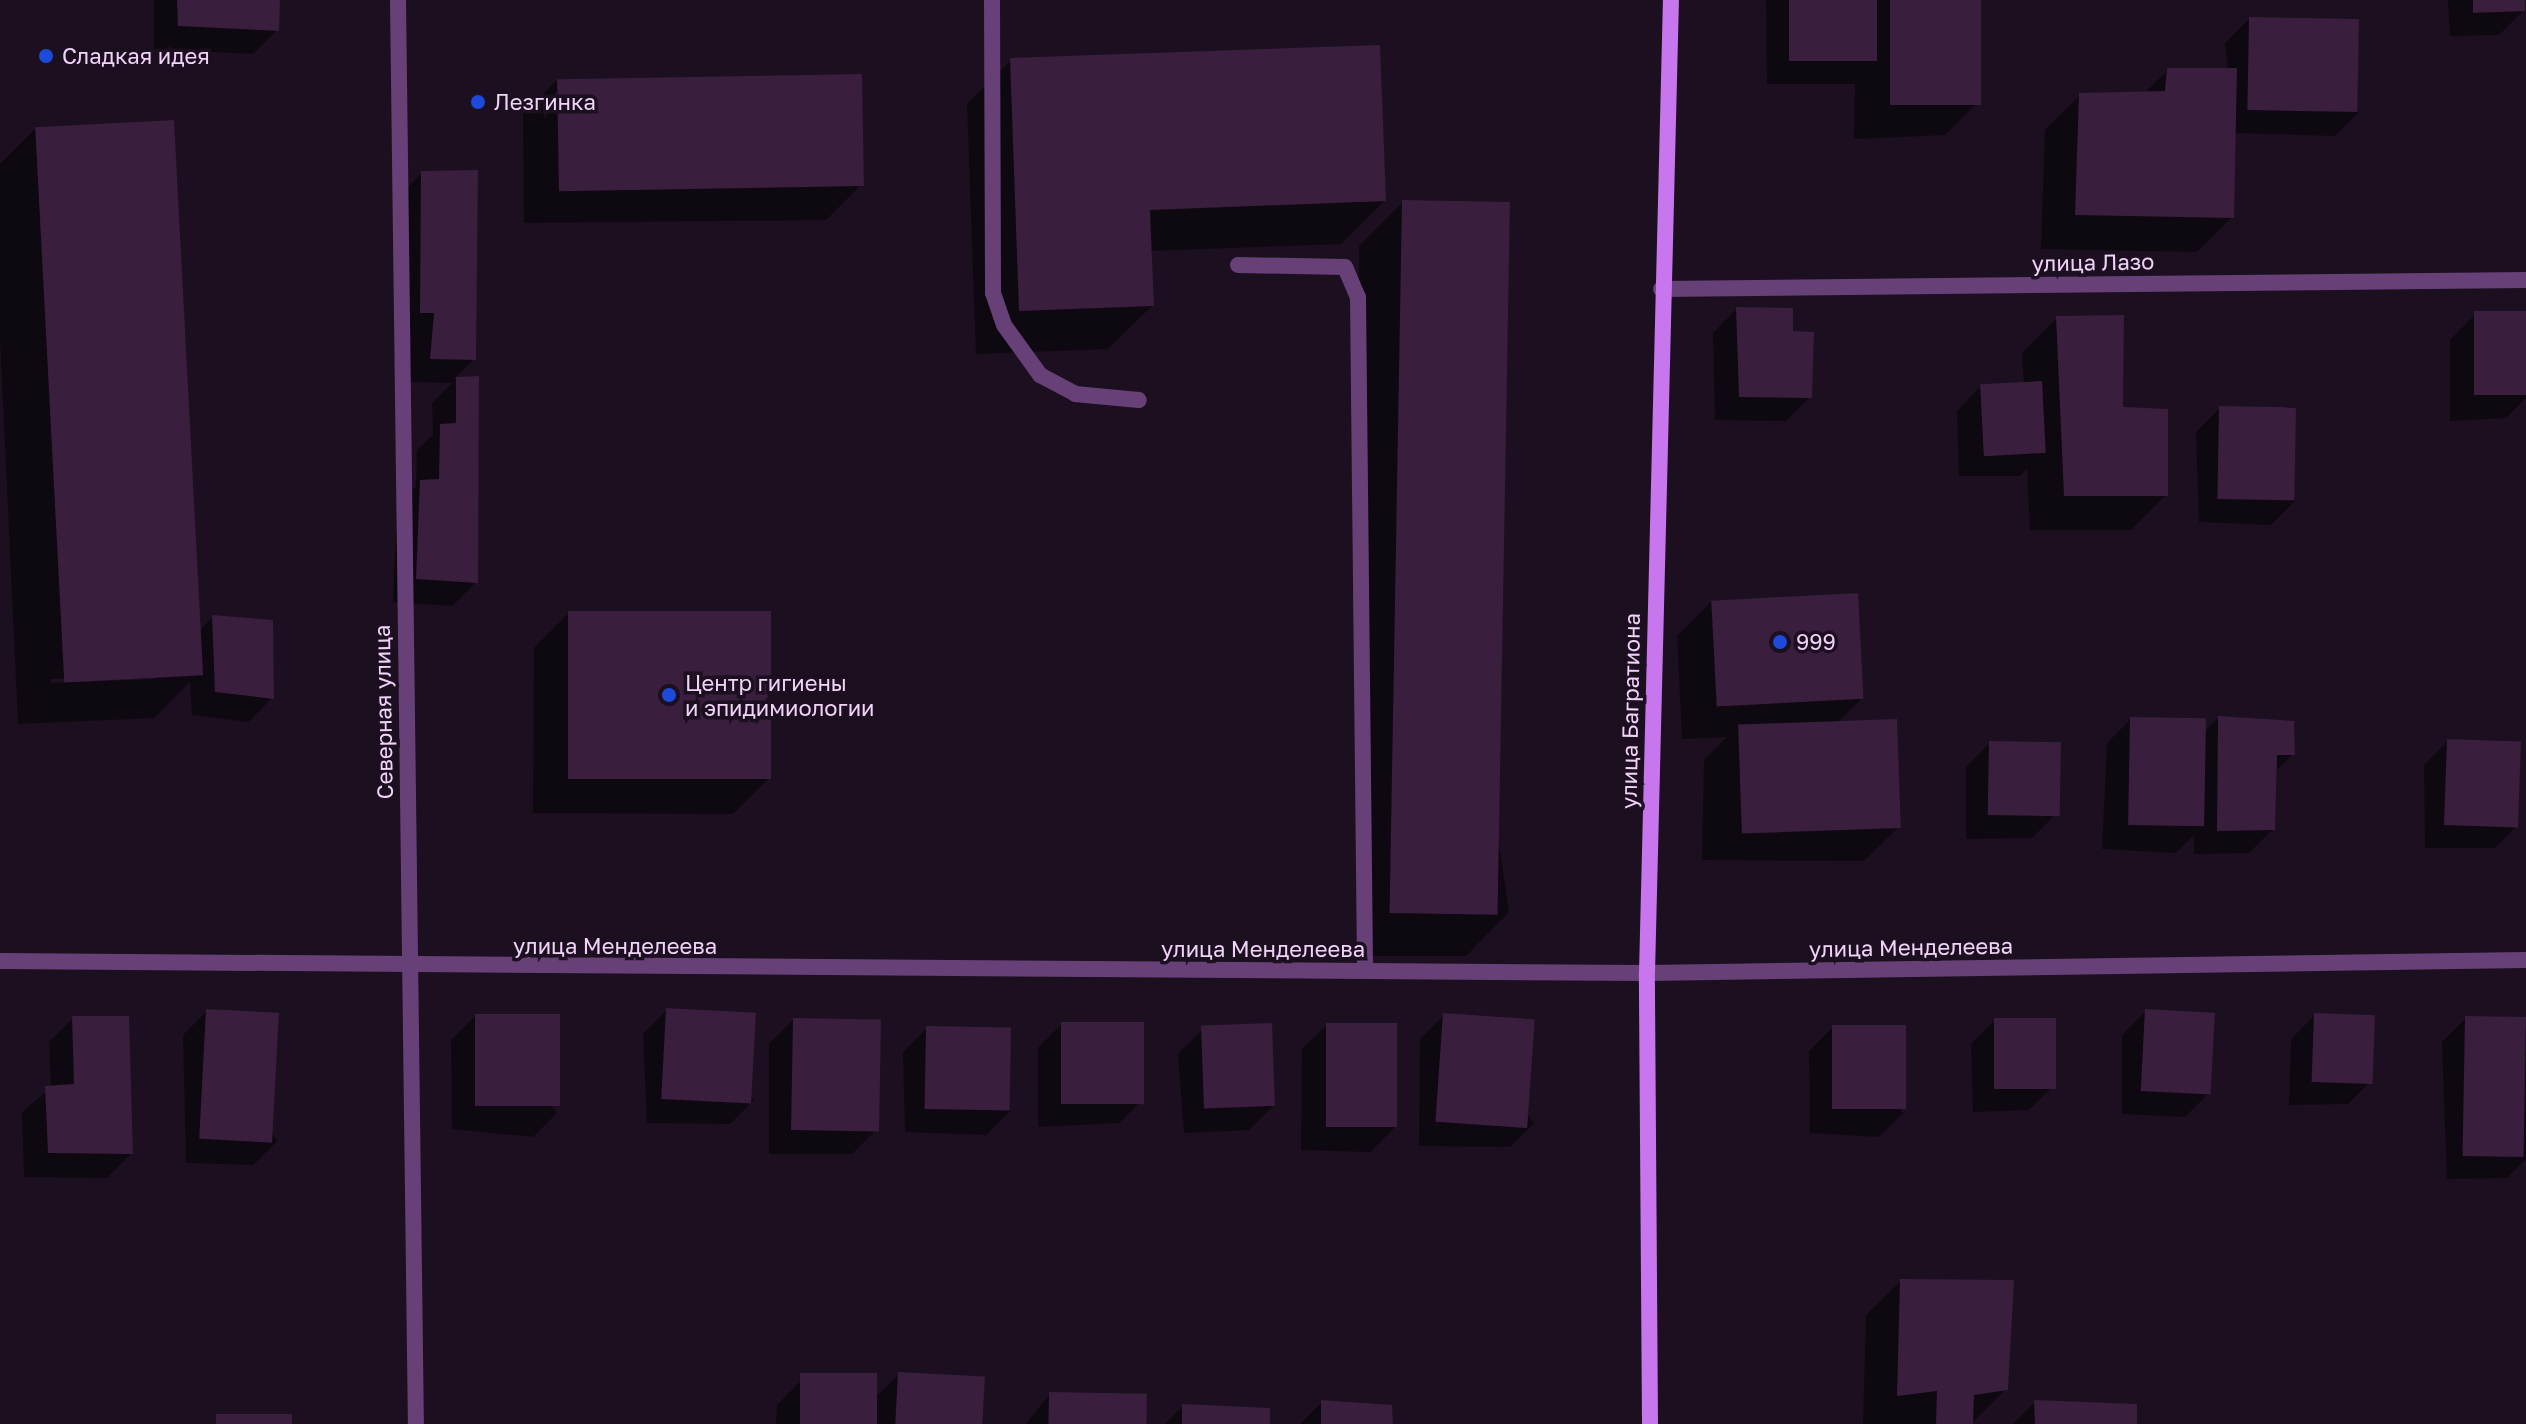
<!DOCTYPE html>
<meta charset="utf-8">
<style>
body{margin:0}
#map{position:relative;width:2526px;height:1424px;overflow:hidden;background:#1c0f1f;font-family:"Golos Text",sans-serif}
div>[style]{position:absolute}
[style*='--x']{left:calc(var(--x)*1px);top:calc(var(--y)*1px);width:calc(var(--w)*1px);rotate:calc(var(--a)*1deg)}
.shadow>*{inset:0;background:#0007}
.building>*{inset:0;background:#391e3d;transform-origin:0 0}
.lane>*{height:16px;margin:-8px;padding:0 8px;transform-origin:8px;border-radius:8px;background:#674078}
.street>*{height:16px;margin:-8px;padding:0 8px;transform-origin:8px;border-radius:8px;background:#674078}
.secondary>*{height:16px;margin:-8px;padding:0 8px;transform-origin:8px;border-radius:8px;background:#c876ed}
.dots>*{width:22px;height:22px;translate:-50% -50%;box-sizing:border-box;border:4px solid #1c0f1f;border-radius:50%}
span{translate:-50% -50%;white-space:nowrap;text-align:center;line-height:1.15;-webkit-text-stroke:7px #1c0f1f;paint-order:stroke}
.poi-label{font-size:22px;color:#f1d3f9}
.left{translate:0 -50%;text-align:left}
.street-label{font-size:22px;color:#f1d3f9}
</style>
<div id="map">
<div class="shadow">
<i style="clip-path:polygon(154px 0,278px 0,277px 30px,253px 54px,154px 49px)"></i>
<i style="clip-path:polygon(1766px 0,1979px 0,1980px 100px,1945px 135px,1854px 139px,1855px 84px,1767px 84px)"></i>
<i style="clip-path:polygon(2448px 0,2523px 0,2523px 11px,2499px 35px,2450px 36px)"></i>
<i style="clip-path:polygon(2249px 19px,2359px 112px,2335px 136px,2234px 133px,2232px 217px,2197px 252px,2041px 249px,2045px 130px,2080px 95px,2145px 93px,2168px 70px,2228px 70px,2225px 43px)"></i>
<i style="clip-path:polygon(1011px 60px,1384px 201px,1341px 244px,1150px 251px,1152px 306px,1108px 349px,976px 354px,967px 104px)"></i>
<i style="clip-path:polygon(558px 79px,861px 185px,826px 220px,524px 223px,523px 114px)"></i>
<i style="clip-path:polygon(evenodd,36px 128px,196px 634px,213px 617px,272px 698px,248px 722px,192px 715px,190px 682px,154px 718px,18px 724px,0 338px,0 164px,36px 128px,155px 675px,155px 679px,51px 683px,50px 679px,155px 675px)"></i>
<i style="clip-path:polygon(422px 173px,474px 359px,454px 379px,477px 378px,476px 582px,452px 606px,393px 602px,397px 506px,416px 487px,417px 450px,433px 435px,432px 403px,452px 383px,407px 382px,411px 337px,397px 336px,398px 197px)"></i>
<i style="clip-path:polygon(1403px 202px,1509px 912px,1466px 956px,1361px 956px,1359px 246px)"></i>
<i style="clip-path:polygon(1737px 309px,1791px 333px,1810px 397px,1786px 421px,1715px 420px,1713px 333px)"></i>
<i style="clip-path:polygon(2526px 313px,2526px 398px,2506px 418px,2450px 421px,2450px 340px,2474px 316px)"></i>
<i style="clip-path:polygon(2057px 318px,2121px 409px,2166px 495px,2131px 530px,2030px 530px,2027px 468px,2020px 476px,1959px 476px,1957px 411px,1981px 386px,2024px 384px,2022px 353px)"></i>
<i style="clip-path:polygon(2220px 408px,2295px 501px,2271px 525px,2199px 522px,2196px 432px)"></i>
<i style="clip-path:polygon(1712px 601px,1862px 698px,1837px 723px,1899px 827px,1864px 861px,1702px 860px,1704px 760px,1727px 737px,1682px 739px,1677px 636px)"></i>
<i style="clip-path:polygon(569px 613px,768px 779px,733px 814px,533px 813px,534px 648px)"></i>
<i style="clip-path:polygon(2218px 718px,2293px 754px,2275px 772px,2273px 829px,2249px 853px,2194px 854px,2194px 835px,2176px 853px,2102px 849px,2107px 743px,2131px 719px,2203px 733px)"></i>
<i style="clip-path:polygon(2448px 741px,2519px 824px,2495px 848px,2425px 848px,2424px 765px)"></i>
<i style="clip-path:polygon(1990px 743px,2056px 814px,2032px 838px,1966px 839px,1966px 767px)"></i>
<i style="clip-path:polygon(667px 1010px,754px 1100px,730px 1124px,647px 1123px,643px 1034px)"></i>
<i style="clip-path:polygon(207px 1011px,277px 1141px,253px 1165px,186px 1163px,183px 1035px)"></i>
<i style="clip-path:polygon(2146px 1011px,2209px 1093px,2185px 1117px,2122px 1114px,2122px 1035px)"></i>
<i style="clip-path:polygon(1444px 1015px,1534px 1123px,1510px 1147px,1419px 1146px,1420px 1039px)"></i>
<i style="clip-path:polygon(2315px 1015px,2372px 1080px,2348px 1104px,2289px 1105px,2291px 1039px)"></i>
<i style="clip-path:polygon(475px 1016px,557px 1113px,533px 1137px,452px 1129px,451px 1040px)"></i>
<i style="clip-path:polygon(73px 1018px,131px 1154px,107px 1178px,24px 1177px,22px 1112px,51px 1088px,49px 1042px)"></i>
<i style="clip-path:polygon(2466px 1018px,2526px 1019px,2526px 1159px,2507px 1178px,2447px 1179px,2442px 1042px)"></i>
<i style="clip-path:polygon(793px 1020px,876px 1130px,852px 1154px,769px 1154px,769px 1044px)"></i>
<i style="clip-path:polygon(1995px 1020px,2053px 1086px,2029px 1110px,1973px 1112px,1971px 1044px)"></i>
<i style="clip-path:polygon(1062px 1024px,1143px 1099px,1119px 1123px,1038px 1127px,1038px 1048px)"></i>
<i style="clip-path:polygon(1327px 1025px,1394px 1128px,1370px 1152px,1301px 1150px,1302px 1049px)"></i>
<i style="clip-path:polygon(1833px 1027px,1903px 1113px,1879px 1137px,1810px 1133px,1809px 1051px)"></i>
<i style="clip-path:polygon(927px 1028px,1010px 1111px,986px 1135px,905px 1132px,903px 1052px)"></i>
<i style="clip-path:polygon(1202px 1030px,1273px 1106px,1249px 1130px,1184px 1133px,1178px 1054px)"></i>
<i style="clip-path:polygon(1901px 1281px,2006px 1389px,1971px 1424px,1863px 1424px,1866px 1315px)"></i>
<i style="clip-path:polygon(899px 1374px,984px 1424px,776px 1424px,777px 1405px,801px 1381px,875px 1398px)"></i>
<i style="clip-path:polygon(1050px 1394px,1145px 1424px,1026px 1424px)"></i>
<i style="clip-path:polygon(1322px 1402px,1391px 1424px,1300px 1424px)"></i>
<i style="clip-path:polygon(2035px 1402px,2135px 1424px,2013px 1424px)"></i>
<i style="clip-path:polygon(1183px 1406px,1268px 1424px,1165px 1424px)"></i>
</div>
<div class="building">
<i style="clip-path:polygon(177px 0,280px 0,279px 31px,178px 26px)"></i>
<i style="left:1789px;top:0;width:88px;height:61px"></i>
<i style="left:1890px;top:0;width:91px;height:105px"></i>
<i style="clip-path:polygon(2473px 0,2525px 0,2525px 11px,2473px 13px)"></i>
<i style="left:2249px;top:17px;width:110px;height:93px;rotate:1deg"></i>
<i style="clip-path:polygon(1380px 45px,1386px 201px,1150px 210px,1154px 306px,1019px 311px,1010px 58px)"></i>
<i style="clip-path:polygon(2167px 68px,2237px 68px,2234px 218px,2075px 215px,2079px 93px,2165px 91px)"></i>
<i style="left:862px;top:74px;width:112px;height:305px;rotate:89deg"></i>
<i style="left:174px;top:120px;width:556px;height:139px;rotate:87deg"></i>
<i style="clip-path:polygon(478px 170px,476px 360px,430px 359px,434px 313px,420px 313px,421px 171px)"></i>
<i style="left:1402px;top:200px;width:108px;height:713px;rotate:1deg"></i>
<i style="clip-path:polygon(1736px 307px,1793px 308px,1793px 331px,1814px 332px,1812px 398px,1739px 397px)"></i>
<i style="left:2526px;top:311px;width:84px;height:52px;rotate:90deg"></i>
<i style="clip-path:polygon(2124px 315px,2123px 407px,2168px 409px,2168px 496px,2064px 496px,2056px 316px)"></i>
<i style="clip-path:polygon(479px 376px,478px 583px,416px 579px,420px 480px,439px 479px,440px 424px,456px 423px,456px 377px)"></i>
<i style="left:2042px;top:381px;width:72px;height:62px;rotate:87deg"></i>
<i style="left:2219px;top:406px;width:77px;height:93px;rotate:1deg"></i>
<i style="left:1858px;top:593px;width:106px;height:147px;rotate:87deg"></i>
<i style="left:568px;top:611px;width:203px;height:168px"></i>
<i style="clip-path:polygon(212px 615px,273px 620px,274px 699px,215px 692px)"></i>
<i style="clip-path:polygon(2218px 716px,2294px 721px,2295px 755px,2277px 755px,2275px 830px,2217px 831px)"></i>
<i style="left:2130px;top:717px;width:76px;height:108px;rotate:1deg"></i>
<i style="left:1897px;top:719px;width:109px;height:159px;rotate:88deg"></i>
<i style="left:2447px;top:739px;width:74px;height:86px;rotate:2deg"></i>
<i style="left:1989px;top:741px;width:72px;height:74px;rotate:1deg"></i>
<i style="left:666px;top:1008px;width:90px;height:91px;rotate:3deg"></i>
<i style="left:206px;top:1009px;width:73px;height:130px;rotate:3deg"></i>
<i style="left:2145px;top:1009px;width:70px;height:82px;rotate:3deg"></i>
<i style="left:1443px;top:1013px;width:92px;height:109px;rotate:4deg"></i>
<i style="left:2314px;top:1013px;width:61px;height:69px;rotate:2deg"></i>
<i style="left:475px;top:1014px;width:85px;height:92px"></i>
<i style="clip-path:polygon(72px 1016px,129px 1016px,133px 1154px,48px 1153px,45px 1086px,74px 1084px)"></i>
<i style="left:2465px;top:1016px;width:61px;height:140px;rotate:1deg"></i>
<i style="left:793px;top:1018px;width:88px;height:112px;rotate:1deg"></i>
<i style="left:1994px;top:1018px;width:62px;height:71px"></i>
<i style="left:1061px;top:1022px;width:83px;height:82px"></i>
<i style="left:1272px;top:1023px;width:83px;height:71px;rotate:88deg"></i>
<i style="left:1326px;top:1023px;width:71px;height:104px"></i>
<i style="left:1832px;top:1025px;width:74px;height:84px"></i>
<i style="left:926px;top:1026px;width:85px;height:83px;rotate:1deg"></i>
<i style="clip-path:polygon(1900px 1279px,2014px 1280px,2008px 1390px,1974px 1395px,1973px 1424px,1936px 1424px,1937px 1391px,1897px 1396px)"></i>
<i style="left:898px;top:1372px;width:87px;height:52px;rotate:3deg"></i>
<i style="left:877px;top:1373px;width:51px;height:77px;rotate:90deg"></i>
<i style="left:1049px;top:1392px;width:98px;height:32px;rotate:1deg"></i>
<i style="clip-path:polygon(1321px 1400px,1392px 1405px,1393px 1424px,1321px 1424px)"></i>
<i style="clip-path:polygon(2034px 1400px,2137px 1404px,2137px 1424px,2035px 1424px)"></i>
<i style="clip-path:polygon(1182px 1404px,1270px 1408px,1270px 1424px,1182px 1424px)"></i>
<i style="left:292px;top:1414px;width:10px;height:76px;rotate:90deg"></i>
</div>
<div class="lane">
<i style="--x:992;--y:0;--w:293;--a:89.8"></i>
<i style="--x:993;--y:293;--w:34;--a:71"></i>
<i style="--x:1004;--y:325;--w:62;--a:54.2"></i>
<i style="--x:1040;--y:375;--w:40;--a:28"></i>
<i style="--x:1075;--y:394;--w:64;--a:5.4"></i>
<i style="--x:1238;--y:265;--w:107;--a:1.1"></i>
<i style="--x:1345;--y:267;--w:33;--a:67"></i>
<i style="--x:1358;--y:297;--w:674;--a:89.4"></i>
</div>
<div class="street">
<i style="--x:398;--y:0;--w:1424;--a:89.28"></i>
<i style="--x:1661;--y:289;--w:865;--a:-0.6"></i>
<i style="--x:0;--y:961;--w:1647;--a:0.42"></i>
<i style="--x:1647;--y:973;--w:879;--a:-0.85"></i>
</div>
<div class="secondary">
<i style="--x:1650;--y:1424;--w:451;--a:-90.4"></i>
<i style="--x:1647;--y:973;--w:973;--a:-88.59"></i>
</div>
<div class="dots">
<i style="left:46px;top:56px;background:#1d4adb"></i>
<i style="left:478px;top:102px;background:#1d4adb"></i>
<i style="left:1780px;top:642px;background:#1d4adb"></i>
<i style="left:669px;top:695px;background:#1d4adb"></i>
</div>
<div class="poi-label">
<span class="left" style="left:62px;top:56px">Сладкая идея</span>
<span class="left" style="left:494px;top:102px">Лезгинка</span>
<span class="left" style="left:1796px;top:642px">999</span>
<span class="left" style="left:685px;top:695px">Центр гигиены<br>и эпидимиологии</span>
</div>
<div class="street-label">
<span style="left:2093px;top:262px;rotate:-1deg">улица Лазо</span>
<span style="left:1630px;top:711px;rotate:-89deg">улица Багратиона</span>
<span style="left:383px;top:712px;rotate:-91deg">Северная улица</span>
<span style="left:615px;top:946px">улица Менделеева</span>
<span style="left:1911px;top:947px;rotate:-1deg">улица Менделеева</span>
<span style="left:1263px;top:949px">улица Менделеева</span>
</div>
</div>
